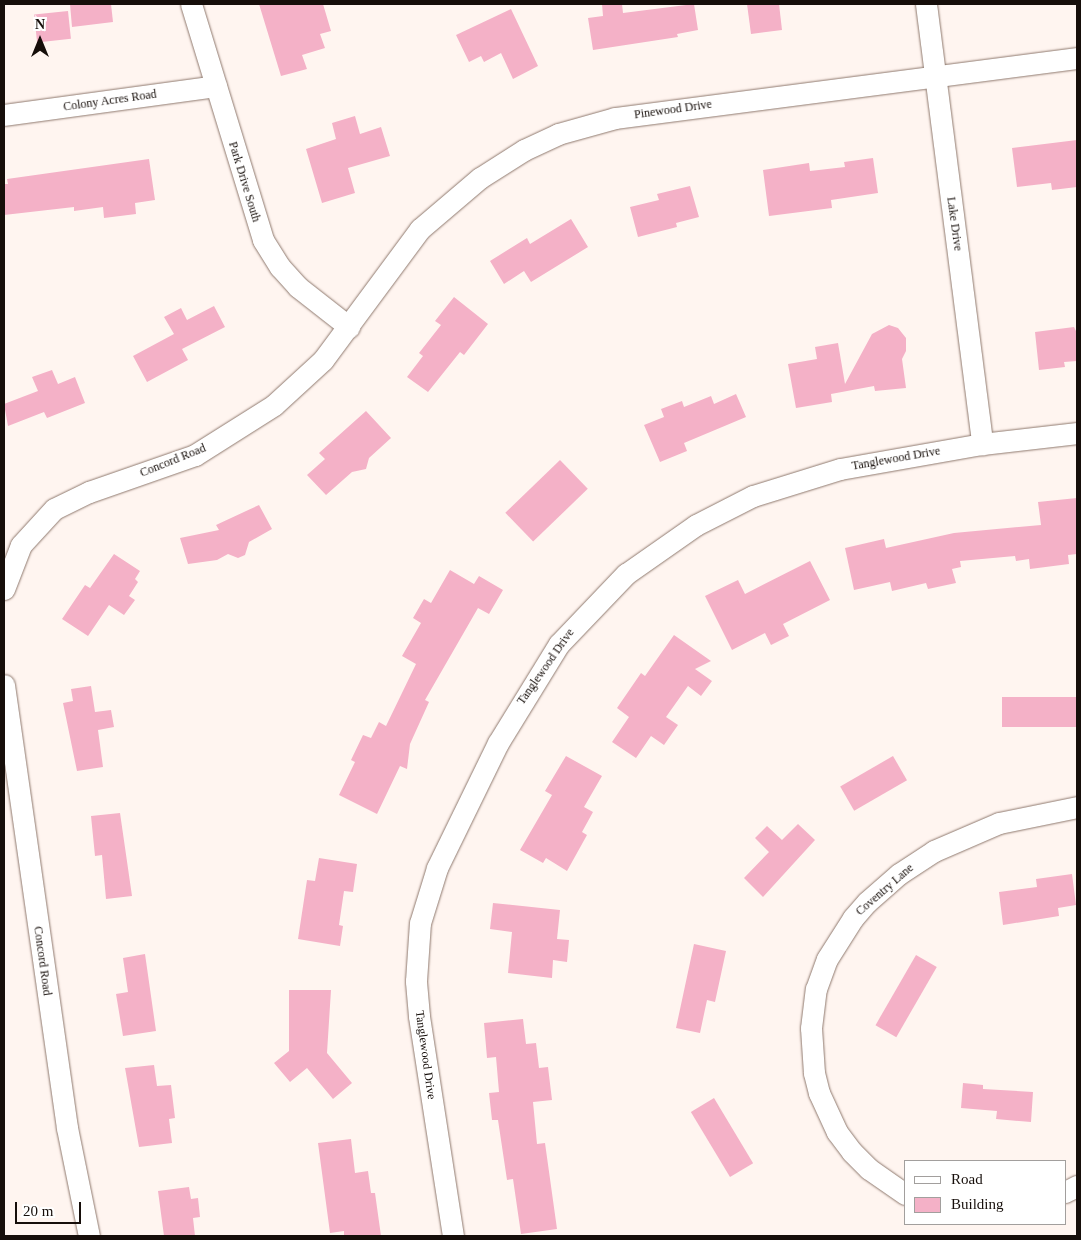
<!DOCTYPE html>
<style>
body{margin:0}
#map{position:relative;width:1081px;height:1240px;overflow:hidden;background:#fff5f0;font-family:"Times New Roman",serif}
div>[style]{position:absolute}
[style*='--x']{left:calc(var(--x)*1px);top:calc(var(--y)*1px);width:calc(var(--w)*1px);rotate:calc(var(--a)*1deg)}
.building>*{inset:0;background:#f4b1c7;transform-origin:0 0}
.roads{filter:drop-shadow(0 0 1px #8f796e) drop-shadow(0 0 1px #8f796e)}
.minor>*{height:21px;margin:-10.5px;padding:0 10.5px;transform-origin:10.5px;border-radius:10.5px;background:#fff}
span{translate:-50% -50%;white-space:nowrap;text-align:center;line-height:1.15;-webkit-text-stroke:4px #fff;paint-order:stroke}
.street-label{font-size:12px;color:#160e0a}
.frame{position:absolute;inset:0;border:5px solid #160e0a;pointer-events:none}
.legend{position:absolute;left:904px;top:1160px;width:162px;height:65px;box-sizing:border-box;background:#fff;border:1px solid #a29f9d;margin:0;padding:6px 9px;list-style:none;font-size:15px;color:#160e0a}
.legend li{display:flex;align-items:center;gap:10px;height:25px}
.legend b{width:25px;border:1px solid #a29f9d}
.north{position:absolute;left:15px;top:15px;width:50px;height:50px;-webkit-text-stroke:4px #fff;paint-order:stroke;rotate:0deg;font-size:14px;font-weight:700;line-height:20px;text-align:center;color:#160e0a}
.north::after{content:'';display:block;margin:auto;width:18px;height:22px;background:#160e0a;clip-path:polygon(50% 0,100% 100%,50% 72%,0 100%)}
.scale{position:absolute;left:15px;top:1202px;width:66px;height:22px;box-sizing:border-box;border:2px solid #160e0a;border-top:0;padding-left:6px;font-size:15px;line-height:18px;white-space:nowrap;color:#160e0a;-webkit-text-stroke:4px #fff;paint-order:stroke}
</style>
<div id="map">
<div class="building">
<i style="clip-path:polygon(70px 4px,111px 4px,113px 22px,72px 27px)"></i>
<i style="clip-path:polygon(259px 4px,323px 4px,331px 31px,320px 34px,325px 48px,302px 55px,307px 69px,281px 76px)"></i>
<i style="clip-path:polygon(602px 4px,622px 4px,623px 13px,694px 4px,698px 30px,677px 34px,678px 37px,593px 50px,588px 18px,603px 16px)"></i>
<i style="clip-path:polygon(747px 4px,779px 4px,782px 30px,751px 34px)"></i>
<i style="clip-path:polygon(511px 9px,538px 66px,513px 79px,501px 53px,484px 62px,481px 56px,469px 62px,456px 35px)"></i>
<i style="left:68px;top:11px;width:28px;height:34px;rotate:84deg"></i>
<i style="clip-path:polygon(355px 116px,360px 134px,381px 127px,390px 156px,348px 168px,355px 193px,322px 203px,306px 149px,336px 139px,332px 123px)"></i>
<i style="clip-path:polygon(1077px 140px,1077px 187px,1052px 190px,1051px 183px,1017px 187px,1012px 148px)"></i>
<i style="clip-path:polygon(873px 158px,878px 193px,831px 200px,832px 208px,769px 216px,763px 170px,809px 163px,810px 171px,845px 167px,844px 162px)"></i>
<i style="clip-path:polygon(149px 159px,155px 200px,135px 203px,136px 214px,104px 218px,103px 207px,74px 211px,74px 207px,4px 215px,4px 184px,8px 184px,7px 179px)"></i>
<i style="clip-path:polygon(690px 186px,699px 217px,676px 223px,677px 227px,638px 237px,630px 207px,659px 200px,657px 194px)"></i>
<i style="clip-path:polygon(571px 219px,588px 247px,531px 282px,524px 271px,504px 284px,490px 261px,527px 238px,530px 244px)"></i>
<i style="clip-path:polygon(454px 297px,488px 324px,464px 355px,460px 352px,428px 392px,407px 377px,423px 356px,419px 353px,441px 325px,435px 321px)"></i>
<i style="clip-path:polygon(214px 306px,225px 327px,182px 349px,188px 360px,147px 382px,133px 356px,174px 334px,164px 317px,181px 308px,187px 320px)"></i>
<i style="clip-path:polygon(889px 325px,898px 328px,906px 338px,906px 351px,902px 359px,906px 388px,875px 391px,874px 386px,831px 394px,832px 402px,796px 408px,788px 364px,817px 359px,815px 347px,838px 343px,845px 384px,872px 334px)"></i>
<i style="clip-path:polygon(1074px 327px,1077px 333px,1077px 361px,1064px 362px,1065px 367px,1039px 370px,1035px 332px)"></i>
<i style="clip-path:polygon(52px 370px,58px 384px,75px 377px,85px 403px,47px 418px,44px 412px,8px 426px,4px 404px,38px 391px,32px 377px)"></i>
<i style="clip-path:polygon(736px 394px,746px 417px,684px 443px,687px 451px,660px 462px,644px 425px,664px 417px,661px 409px,682px 401px,684px 407px,711px 396px,714px 404px)"></i>
<i style="clip-path:polygon(366px 411px,391px 438px,369px 458px,366px 469px,352px 472px,326px 495px,307px 475px,325px 459px,319px 453px)"></i>
<i style="left:560px;top:460px;width:40px;height:76px;rotate:46deg"></i>
<i style="clip-path:polygon(1077px 498px,1077px 554px,1068px 555px,1069px 564px,1030px 569px,1029px 559px,1016px 561px,1015px 556px,960px 561px,961px 567px,952px 569px,956px 583px,928px 589px,926px 583px,892px 591px,890px 582px,854px 590px,845px 548px,884px 539px,886px 548px,954px 533px,1041px 525px,1038px 502px)"></i>
<i style="clip-path:polygon(259px 505px,272px 529px,249px 542px,245px 555px,238px 558px,228px 554px,217px 560px,188px 564px,180px 538px,219px 530px,216px 525px)"></i>
<i style="clip-path:polygon(114px 554px,140px 571px,135px 579px,138px 582px,129px 596px,135px 600px,124px 615px,109px 605px,88px 636px,62px 619px,85px 585px,90px 588px)"></i>
<i style="clip-path:polygon(810px 561px,830px 600px,783px 624px,789px 636px,771px 645px,765px 633px,732px 650px,705px 596px,738px 580px,745px 594px)"></i>
<i style="clip-path:polygon(450px 570px,474px 584px,479px 576px,503px 590px,489px 614px,478px 608px,425px 700px,429px 702px,410px 744px,407px 769px,400px 766px,377px 814px,339px 795px,355px 762px,351px 760px,363px 735px,371px 738px,379px 722px,386px 726px,416px 664px,402px 656px,421px 623px,413px 618px,424px 599px,431px 603px)"></i>
<i style="clip-path:polygon(674px 635px,711px 661px,695px 669px,712px 681px,701px 696px,688px 686px,666px 717px,678px 725px,664px 745px,651px 736px,636px 758px,612px 742px,629px 717px,617px 708px,641px 673px,645px 676px)"></i>
<i style="clip-path:polygon(91px 686px,95px 712px,111px 710px,114px 727px,98px 730px,103px 767px,77px 771px,63px 703px,73px 701px,71px 689px)"></i>
<i style="left:1077px;top:697px;width:30px;height:75px;rotate:90deg"></i>
<i style="clip-path:polygon(566px 756px,602px 776px,584px 807px,593px 812px,582px 832px,587px 835px,567px 871px,546px 858px,543px 863px,520px 850px,552px 795px,545px 791px)"></i>
<i style="left:893px;top:756px;width:28px;height:61px;rotate:60deg"></i>
<i style="clip-path:polygon(120px 813px,132px 896px,106px 899px,102px 855px,95px 856px,91px 816px)"></i>
<i style="clip-path:polygon(798px 824px,815px 840px,763px 897px,744px 878px,769px 852px,755px 838px,767px 826px,782px 840px)"></i>
<i style="clip-path:polygon(319px 858px,357px 864px,353px 892px,344px 891px,339px 925px,343px 926px,340px 946px,298px 939px,307px 880px,315px 881px)"></i>
<i style="clip-path:polygon(1072px 874px,1076px 905px,1058px 908px,1059px 916px,1003px 925px,999px 892px,1037px 887px,1036px 879px)"></i>
<i style="clip-path:polygon(493px 903px,560px 910px,557px 939px,569px 940px,567px 962px,553px 960px,552px 978px,508px 973px,512px 932px,490px 929px)"></i>
<i style="clip-path:polygon(694px 944px,726px 951px,715px 1002px,707px 1000px,700px 1033px,676px 1028px)"></i>
<i style="clip-path:polygon(145px 954px,156px 1031px,123px 1036px,116px 994px,128px 992px,123px 958px)"></i>
<i style="left:916px;top:955px;width:24px;height:81px;rotate:30deg"></i>
<i style="clip-path:polygon(289px 990px,331px 990px,327px 1053px,352px 1083px,333px 1099px,307px 1068px,290px 1082px,274px 1063px,289px 1051px)"></i>
<i style="clip-path:polygon(523px 1019px,526px 1044px,536px 1043px,539px 1068px,548px 1067px,552px 1100px,533px 1102px,537px 1144px,545px 1143px,557px 1229px,521px 1234px,513px 1179px,507px 1180px,498px 1120px,492px 1120px,489px 1093px,499px 1092px,496px 1057px,487px 1058px,484px 1023px)"></i>
<i style="clip-path:polygon(154px 1065px,157px 1086px,171px 1085px,175px 1118px,169px 1119px,172px 1143px,139px 1147px,125px 1068px)"></i>
<i style="clip-path:polygon(963px 1083px,983px 1085px,983px 1089px,1033px 1092px,1031px 1122px,996px 1119px,997px 1111px,961px 1108px)"></i>
<i style="left:714px;top:1098px;width:76px;height:27px;rotate:59deg"></i>
<i style="clip-path:polygon(351px 1139px,355px 1173px,368px 1171px,371px 1193px,375px 1193px,381px 1236px,344px 1236px,344px 1231px,330px 1233px,318px 1143px)"></i>
<i style="clip-path:polygon(189px 1187px,191px 1199px,198px 1198px,200px 1217px,193px 1218px,195px 1236px,164px 1236px,158px 1191px)"></i>
</div>
<div class="roads">
<div class="minor">
<i style="--x:191;--y:4;--w:247;--a:73"></i>
<i style="--x:263;--y:240;--w:32;--a:58"></i>
<i style="--x:280;--y:267;--w:27;--a:48"></i>
<i style="--x:298;--y:287;--w:65;--a:38.1"></i>
<i style="--x:926;--y:4;--w:444;--a:82.7"></i>
<i style="--x:4;--y:115;--w:214;--a:-7.8"></i>
<i style="--x:4;--y:589;--w:47;--a:-68.9"></i>
<i style="--x:21;--y:545;--w:49;--a:-47.5"></i>
<i style="--x:54;--y:509;--w:39;--a:-26"></i>
<i style="--x:89;--y:492;--w:112;--a:-19.2"></i>
<i style="--x:195;--y:455;--w:93;--a:-32.3"></i>
<i style="--x:274;--y:405;--w:67;--a:-42.6"></i>
<i style="--x:323;--y:360;--w:163;--a:-53.5"></i>
<i style="--x:420;--y:229;--w:79;--a:-40.4"></i>
<i style="--x:480;--y:178;--w:52;--a:-32.5"></i>
<i style="--x:524;--y:150;--w:38;--a:-25"></i>
<i style="--x:558;--y:134;--w:59;--a:-15.7"></i>
<i style="--x:615;--y:118;--w:466;--a:-7.4"></i>
<i style="--x:4;--y:685;--w:447;--a:81.9"></i>
<i style="--x:67;--y:1128;--w:110;--a:78.5"></i>
<i style="--x:1065;--y:1192;--w:13;--a:-27"></i>
<i style="--x:905;--y:1194;--w:44;--a:-145.2"></i>
<i style="--x:869;--y:1169;--w:24;--a:-135"></i>
<i style="--x:852;--y:1152;--w:25;--a:-127"></i>
<i style="--x:837;--y:1132;--w:43;--a:-114.8"></i>
<i style="--x:819;--y:1093;--w:21;--a:-104"></i>
<i style="--x:814;--y:1073;--w:45;--a:-93.8"></i>
<i style="--x:811;--y:1028;--w:39;--a:-83"></i>
<i style="--x:816;--y:989;--w:32;--a:-70"></i>
<i style="--x:827;--y:959;--w:49;--a:-57.6"></i>
<i style="--x:853;--y:918;--w:21;--a:-49"></i>
<i style="--x:867;--y:902;--w:43;--a:-41.2"></i>
<i style="--x:899;--y:874;--w:42;--a:-33.3"></i>
<i style="--x:934;--y:851;--w:71;--a:-23.3"></i>
<i style="--x:999;--y:823;--w:80;--a:-11.6"></i>
<i style="--x:453;--y:1236;--w:223;--a:-98.8"></i>
<i style="--x:419;--y:1016;--w:35;--a:-95"></i>
<i style="--x:416;--y:981;--w:58;--a:-86.1"></i>
<i style="--x:420;--y:923;--w:58;--a:-72.8"></i>
<i style="--x:437;--y:868;--w:139;--a:-64"></i>
<i style="--x:498;--y:743;--w:116;--a:-58.4"></i>
<i style="--x:559;--y:644;--w:97;--a:-46.3"></i>
<i style="--x:626;--y:574;--w:85;--a:-35"></i>
<i style="--x:696;--y:525;--w:64;--a:-27"></i>
<i style="--x:753;--y:496;--w:91;--a:-17.2"></i>
<i style="--x:840;--y:469;--w:144;--a:-10"></i>
<i style="--x:982;--y:444;--w:96;--a:-6.6"></i>
</div>
</div>
<div class="street-label">
<span style="left:110px;top:101px;rotate:-8deg">Colony Acres Road</span>
<span style="left:673px;top:110px;rotate:-8deg">Pinewood Drive</span>
<span style="left:244px;top:182px;rotate:73deg">Park Drive South</span>
<span style="left:954px;top:224px;rotate:82deg">Lake Drive</span>
<span style="left:896px;top:459px;rotate:-10deg">Tanglewood Drive</span>
<span style="left:173px;top:461px;rotate:-22deg">Concord Road</span>
<span style="left:546px;top:667px;rotate:-55deg">Tanglewood Drive</span>
<span style="left:885px;top:890px;rotate:-41deg">Coventry Lane</span>
<span style="left:42px;top:961px;rotate:82deg">Concord Road</span>
<span style="left:425px;top:1055px;rotate:82deg">Tanglewood Drive</span>
</div>
<div class="frame"></div>
<ul class="legend">
<li><b style="height:6px;background:#fff"></b>Road</li>
<li><b style="height:14px;background:#f4b1c7"></b>Building</li>
</ul>
<div class="north">N</div>
<div class="scale">20 m</div>
</div>
